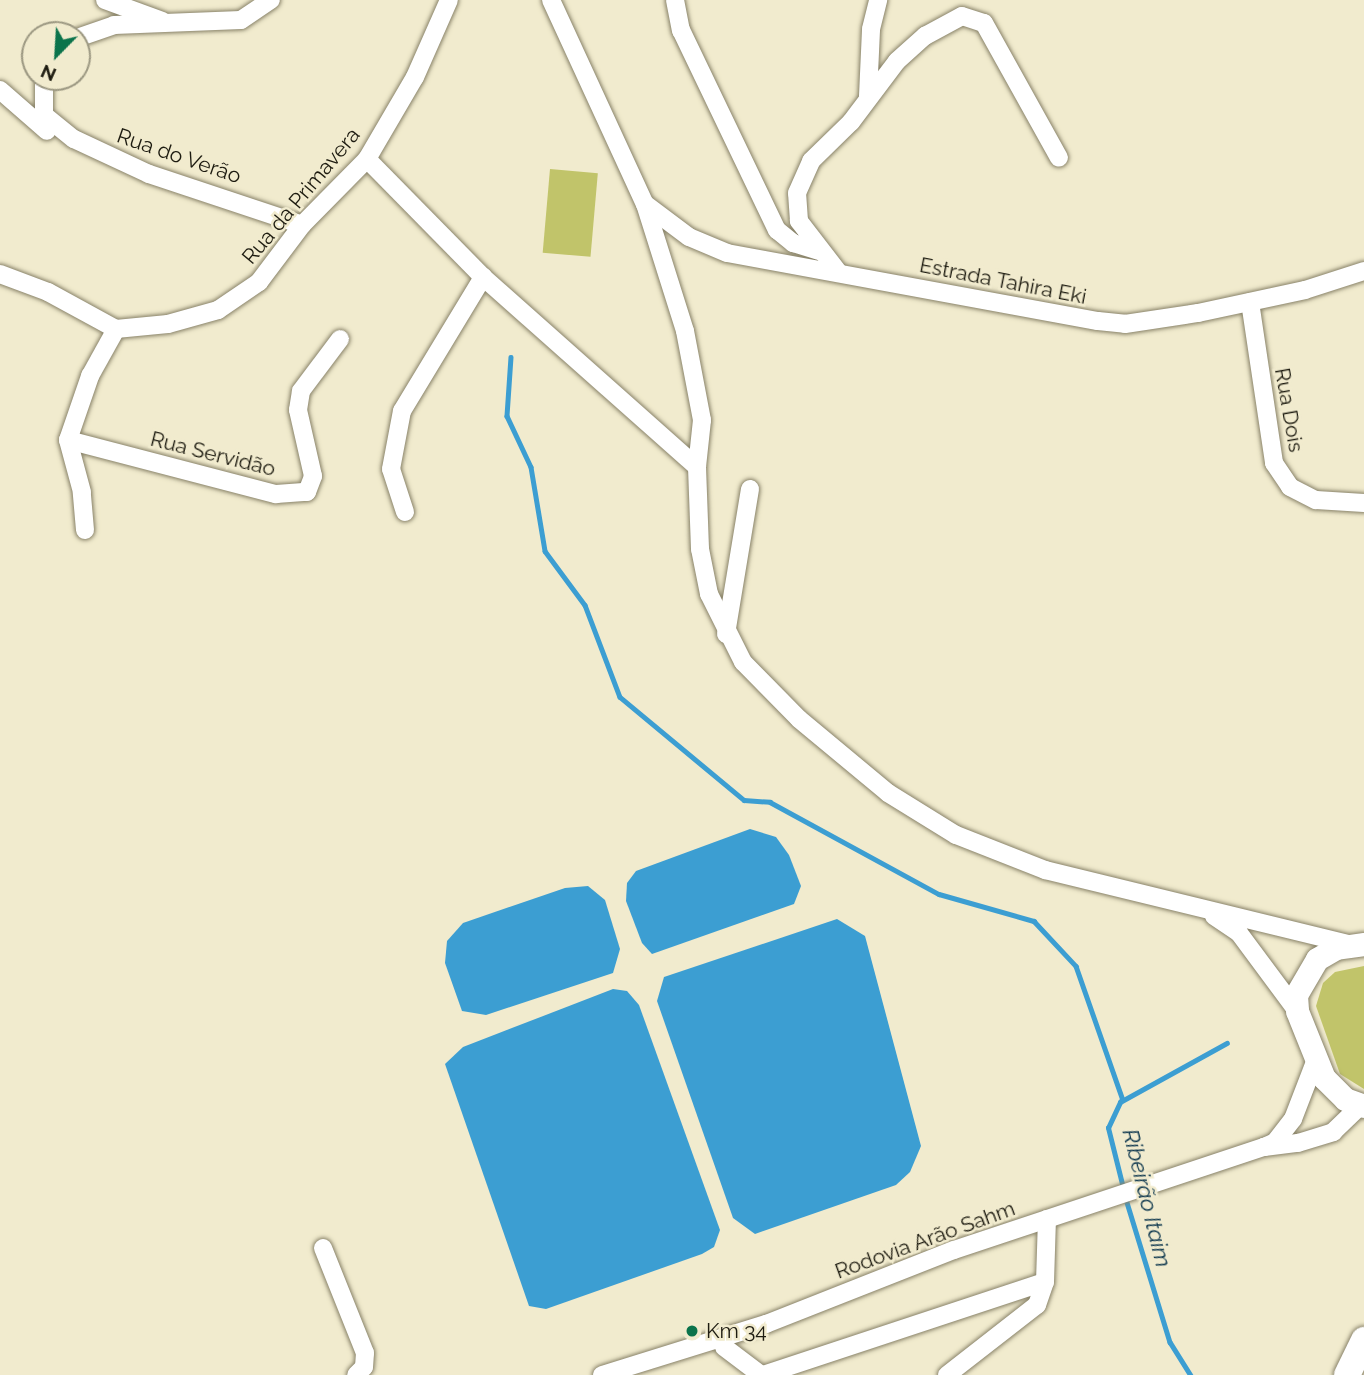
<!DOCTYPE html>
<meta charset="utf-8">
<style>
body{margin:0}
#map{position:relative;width:1364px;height:1375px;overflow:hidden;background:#f1ebce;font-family:Raleway,sans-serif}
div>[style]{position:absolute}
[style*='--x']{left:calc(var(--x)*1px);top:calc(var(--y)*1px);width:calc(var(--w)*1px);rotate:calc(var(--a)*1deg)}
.green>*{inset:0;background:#c1c46a;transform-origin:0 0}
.water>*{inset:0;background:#3c9ed2}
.stream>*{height:4.5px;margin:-2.25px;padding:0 2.25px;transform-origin:2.25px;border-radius:2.25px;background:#3c9ed2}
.roads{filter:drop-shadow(0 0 2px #888268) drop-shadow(0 0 2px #888268)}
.minor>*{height:18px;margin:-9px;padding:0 9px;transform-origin:9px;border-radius:9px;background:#fff}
.major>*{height:23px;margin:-11.5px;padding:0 11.5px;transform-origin:11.5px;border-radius:11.5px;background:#fff}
.highway>*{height:26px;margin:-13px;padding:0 13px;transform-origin:13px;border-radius:13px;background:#fff}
.dots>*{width:19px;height:19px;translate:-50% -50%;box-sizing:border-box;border:4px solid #f1ebce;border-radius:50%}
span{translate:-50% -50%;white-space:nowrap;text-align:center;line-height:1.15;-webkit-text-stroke:5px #f1ebce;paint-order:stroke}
.street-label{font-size:21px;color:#1d1b10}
.poi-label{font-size:21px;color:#1d1b10}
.left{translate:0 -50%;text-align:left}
.water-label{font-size:23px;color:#10394f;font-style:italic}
.north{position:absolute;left:21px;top:21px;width:70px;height:70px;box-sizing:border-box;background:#f1ebce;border:2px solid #9c9882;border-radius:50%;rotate:204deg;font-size:19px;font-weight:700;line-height:28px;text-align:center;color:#1d1b10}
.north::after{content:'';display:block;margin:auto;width:24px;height:32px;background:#0b734b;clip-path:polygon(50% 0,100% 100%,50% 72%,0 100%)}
</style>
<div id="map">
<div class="green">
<i style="left:550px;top:169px;width:48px;height:84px;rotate:5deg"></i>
<i style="clip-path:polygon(1364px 966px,1364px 1089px,1340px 1074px,1316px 1006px,1323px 983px,1335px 972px)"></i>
</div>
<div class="water">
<i style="clip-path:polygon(750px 829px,776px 837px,789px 855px,801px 886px,794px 904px,652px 954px,642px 943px,626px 901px,627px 883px,636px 871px)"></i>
<i style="clip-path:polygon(588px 886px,605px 900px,620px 949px,613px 973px,486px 1015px,462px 1011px,445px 963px,447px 941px,463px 923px,565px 888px)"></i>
<i style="clip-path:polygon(837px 919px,865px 936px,921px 1146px,910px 1172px,896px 1185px,755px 1234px,733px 1218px,657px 1001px,664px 977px)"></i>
<i style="clip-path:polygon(613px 989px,627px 991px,639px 1005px,720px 1230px,714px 1247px,702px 1254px,546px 1309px,529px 1306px,445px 1064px,463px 1047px)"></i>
</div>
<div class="stream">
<i style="--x:511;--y:357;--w:59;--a:93.9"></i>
<i style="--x:507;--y:416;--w:56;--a:64.8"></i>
<i style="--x:531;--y:467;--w:85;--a:80.5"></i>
<i style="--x:545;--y:551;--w:67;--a:53.5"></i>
<i style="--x:585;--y:605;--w:98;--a:69.2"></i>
<i style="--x:620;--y:697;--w:161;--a:39.7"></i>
<i style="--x:744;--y:800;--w:26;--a:4"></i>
<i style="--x:770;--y:802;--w:192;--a:28.6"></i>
<i style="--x:939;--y:894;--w:99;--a:15.9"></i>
<i style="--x:1034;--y:921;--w:62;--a:47"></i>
<i style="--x:1076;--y:966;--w:142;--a:70.7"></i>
<i style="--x:1123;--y:1188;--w:62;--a:-104"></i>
<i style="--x:1108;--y:1128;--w:29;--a:-65"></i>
<i style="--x:1120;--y:1102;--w:122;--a:-28.9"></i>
<i style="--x:1125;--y:1196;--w:153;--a:72.9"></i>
<i style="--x:1170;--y:1342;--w:39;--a:58"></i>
</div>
<div class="roads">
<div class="minor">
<i style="--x:105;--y:0;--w:61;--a:20.2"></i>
<i style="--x:551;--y:0;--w:225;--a:65.3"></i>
<i style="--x:645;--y:204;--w:133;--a:72.5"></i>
<i style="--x:685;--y:331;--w:91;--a:79.2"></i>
<i style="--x:702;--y:420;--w:47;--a:96.1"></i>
<i style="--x:697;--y:467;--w:82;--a:87.9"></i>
<i style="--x:700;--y:549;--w:46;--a:78.7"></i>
<i style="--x:709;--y:594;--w:76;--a:63.4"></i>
<i style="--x:743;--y:662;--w:80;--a:45.5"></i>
<i style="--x:799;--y:719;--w:116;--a:39.7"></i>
<i style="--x:888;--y:793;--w:80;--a:31.7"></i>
<i style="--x:956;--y:835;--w:96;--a:21.5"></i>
<i style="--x:1045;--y:870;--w:313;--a:13.7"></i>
<i style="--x:675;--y:0;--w:31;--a:79"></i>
<i style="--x:681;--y:30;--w:222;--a:64.4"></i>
<i style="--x:777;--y:230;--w:21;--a:39"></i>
<i style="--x:793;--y:243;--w:27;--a:17"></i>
<i style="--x:77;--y:38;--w:39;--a:-19"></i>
<i style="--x:114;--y:25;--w:127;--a:-2.3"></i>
<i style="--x:241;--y:20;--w:36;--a:-34"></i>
<i style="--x:44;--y:77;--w:38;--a:90"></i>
<i style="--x:44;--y:115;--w:38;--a:39"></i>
<i style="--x:74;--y:139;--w:83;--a:25"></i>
<i style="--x:149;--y:174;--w:161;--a:18.4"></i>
<i style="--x:0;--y:90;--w:62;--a:41.1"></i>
<i style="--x:868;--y:96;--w:67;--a:-87.4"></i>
<i style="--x:871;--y:29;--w:30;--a:-76"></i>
<i style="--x:367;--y:159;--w:165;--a:45.5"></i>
<i style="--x:483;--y:277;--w:286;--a:41.6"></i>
<i style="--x:645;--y:204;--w:55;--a:36.9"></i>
<i style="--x:689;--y:237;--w:41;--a:22.8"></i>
<i style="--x:727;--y:253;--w:377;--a:10.4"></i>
<i style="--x:1098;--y:321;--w:27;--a:6"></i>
<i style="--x:1125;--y:324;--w:74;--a:-8.6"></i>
<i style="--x:1198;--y:313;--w:109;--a:-12.1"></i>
<i style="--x:1305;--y:290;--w:62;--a:-17.9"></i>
<i style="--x:839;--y:273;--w:66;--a:-127.6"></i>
<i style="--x:799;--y:221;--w:28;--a:-94"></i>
<i style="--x:797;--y:193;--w:35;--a:-66"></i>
<i style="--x:811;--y:161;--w:56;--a:-44.3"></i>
<i style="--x:851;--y:122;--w:76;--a:-53"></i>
<i style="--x:897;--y:61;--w:38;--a:-42"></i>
<i style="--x:925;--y:36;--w:42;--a:-28.4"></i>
<i style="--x:962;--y:16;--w:23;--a:18"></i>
<i style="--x:984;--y:23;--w:154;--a:60.9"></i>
<i style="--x:0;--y:274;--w:51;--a:20.6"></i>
<i style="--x:48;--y:292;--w:77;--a:28.6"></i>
<i style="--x:116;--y:329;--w:52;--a:-5.5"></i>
<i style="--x:168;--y:324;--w:52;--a:-15.6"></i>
<i style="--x:218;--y:310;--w:50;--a:-34.3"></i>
<i style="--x:259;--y:282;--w:71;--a:-53"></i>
<i style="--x:302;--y:225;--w:93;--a:-45.4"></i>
<i style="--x:367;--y:159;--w:95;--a:-59.7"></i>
<i style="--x:415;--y:77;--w:84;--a:-66.2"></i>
<i style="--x:1250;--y:302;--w:163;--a:81.5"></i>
<i style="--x:1274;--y:463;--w:29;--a:56"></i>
<i style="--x:1290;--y:487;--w:29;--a:27"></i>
<i style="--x:1316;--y:500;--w:48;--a:3.6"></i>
<i style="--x:68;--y:440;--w:215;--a:14.6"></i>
<i style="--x:276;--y:494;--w:31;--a:-4"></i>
<i style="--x:307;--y:492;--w:17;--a:-69"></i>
<i style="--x:313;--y:476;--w:68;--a:-102.8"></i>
<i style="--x:298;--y:410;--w:19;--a:-81"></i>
<i style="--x:301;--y:391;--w:65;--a:-53.1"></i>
<i style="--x:405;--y:512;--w:45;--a:-108"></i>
<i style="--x:391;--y:469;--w:59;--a:-79.3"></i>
<i style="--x:402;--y:411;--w:157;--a:-58.8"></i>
<i style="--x:85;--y:530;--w:38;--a:-95"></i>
<i style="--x:82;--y:492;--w:54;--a:-105.1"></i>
<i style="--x:68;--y:440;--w:68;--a:-71"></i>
<i style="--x:90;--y:376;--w:54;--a:-61"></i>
<i style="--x:726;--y:634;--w:147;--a:-80.6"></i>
<i style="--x:1214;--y:916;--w:30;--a:34"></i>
<i style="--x:1239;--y:933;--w:97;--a:53.4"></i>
<i style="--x:1264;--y:1147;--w:34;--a:-7"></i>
<i style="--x:1298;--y:1143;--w:37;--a:-17"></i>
<i style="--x:1333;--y:1132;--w:39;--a:-44"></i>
<i style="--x:323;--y:1248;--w:113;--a:68.2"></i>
<i style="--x:365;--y:1353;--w:14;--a:94"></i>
<i style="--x:364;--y:1367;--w:11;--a:135"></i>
<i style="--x:724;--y:1347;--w:46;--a:37.1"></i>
<i style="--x:602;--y:1375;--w:172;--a:-17.3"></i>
<i style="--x:766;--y:1324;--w:202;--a:-21.5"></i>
<i style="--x:954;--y:1250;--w:327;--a:-18.4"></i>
<i style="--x:1264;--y:1147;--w:12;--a:-24"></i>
<i style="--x:1275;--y:1142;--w:29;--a:-52"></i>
<i style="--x:1293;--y:1119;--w:61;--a:-68.9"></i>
<i style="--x:763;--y:1375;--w:297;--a:-18.3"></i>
<i style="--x:947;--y:1375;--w:114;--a:-37.9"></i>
<i style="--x:1037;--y:1305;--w:24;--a:-71"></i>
<i style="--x:1045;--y:1282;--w:63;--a:-88.2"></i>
</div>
<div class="major">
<i style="--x:1364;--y:944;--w:28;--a:172"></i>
<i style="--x:1336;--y:948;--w:22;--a:150"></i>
<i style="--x:1317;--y:959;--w:42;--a:120.3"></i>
<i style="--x:1296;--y:995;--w:16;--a:86"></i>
<i style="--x:1297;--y:1011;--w:72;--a:68.1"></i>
<i style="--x:1324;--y:1078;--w:30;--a:45"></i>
<i style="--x:1345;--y:1099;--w:20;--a:20"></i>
</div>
<div class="highway">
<i style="--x:1347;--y:1375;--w:39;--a:-64"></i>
</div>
</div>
<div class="dots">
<i style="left:692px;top:1331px;background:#0b734b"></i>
</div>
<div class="street-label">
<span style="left:179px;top:156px;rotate:19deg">Rua do Verão</span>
<span style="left:301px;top:196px;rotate:-50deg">Rua da Primavera</span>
<span style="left:1003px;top:281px;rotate:11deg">Estrada Tahira Eki</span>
<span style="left:1289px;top:410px;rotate:80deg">Rua Dois</span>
<span style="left:213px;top:454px;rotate:14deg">Rua Servidão</span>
<span style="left:925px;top:1240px;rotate:-20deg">Rodovia Arão Sahm</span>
</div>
<div class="poi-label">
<span class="left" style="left:706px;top:1331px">Km 34</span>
</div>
<div class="water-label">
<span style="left:1147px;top:1198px;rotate:76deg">Ribeirão Itaim</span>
</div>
<div class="north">N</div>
</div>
